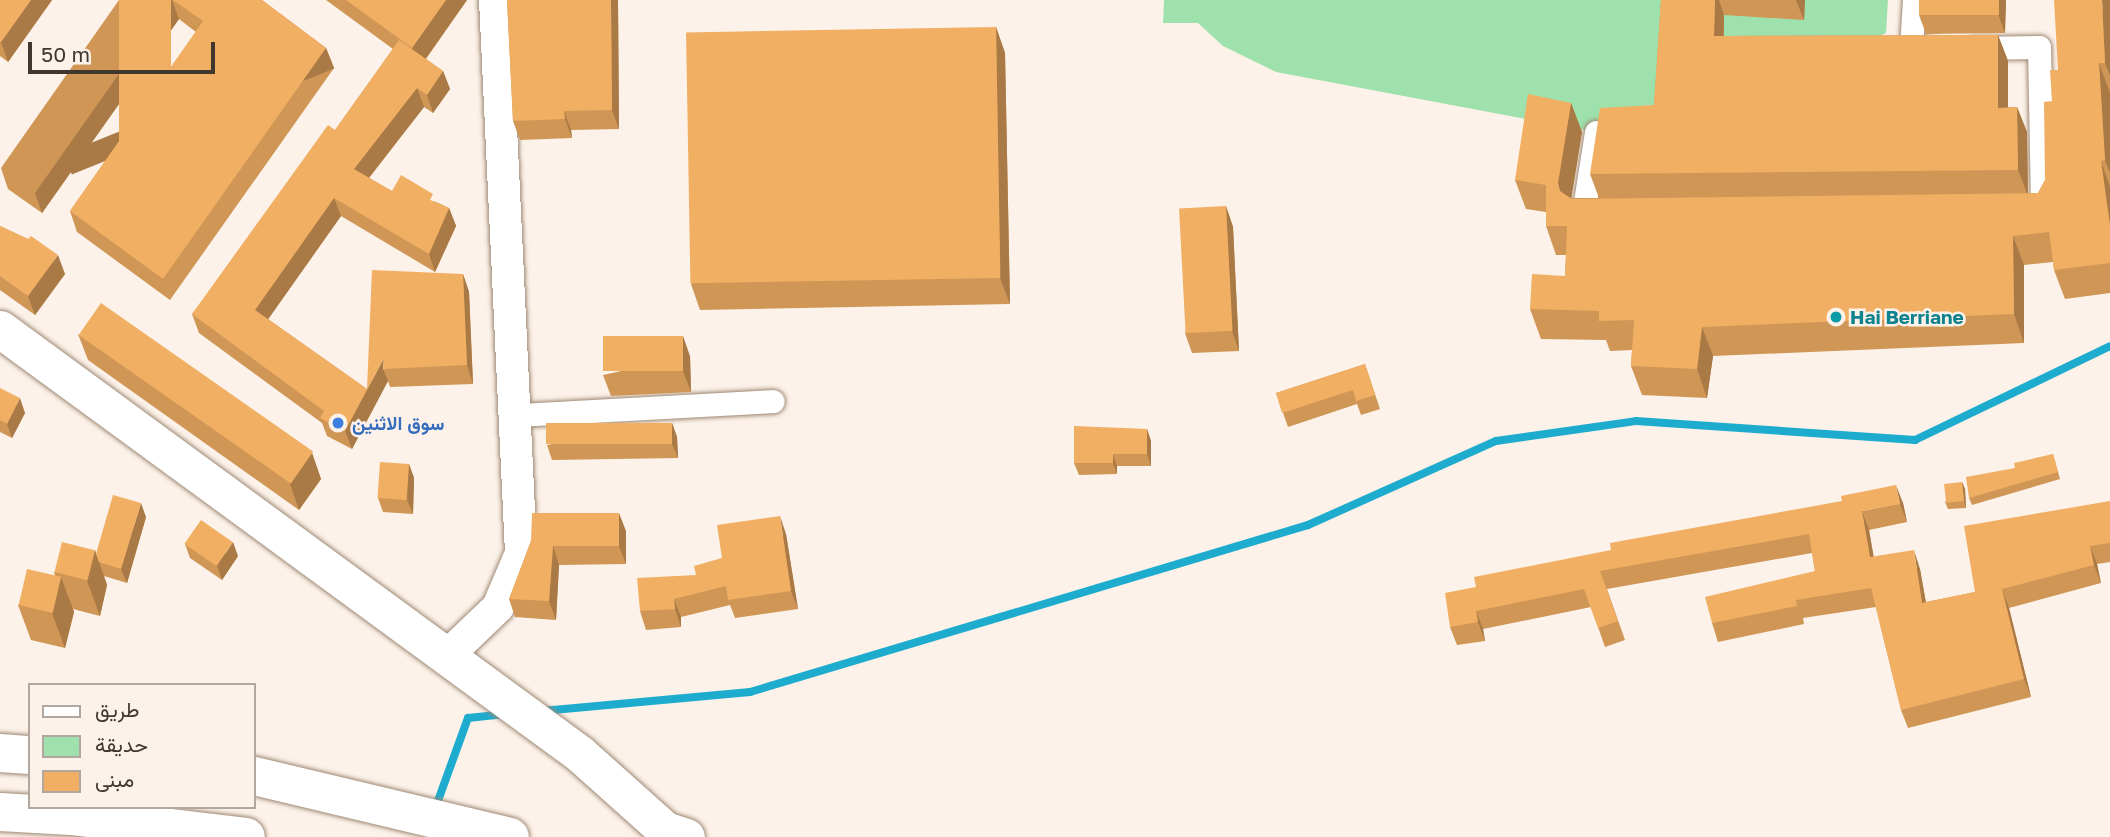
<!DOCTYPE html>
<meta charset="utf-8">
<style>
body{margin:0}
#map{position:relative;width:2110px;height:837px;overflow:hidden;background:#fcf2e9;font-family:"Golos Text",Vazirmatn,sans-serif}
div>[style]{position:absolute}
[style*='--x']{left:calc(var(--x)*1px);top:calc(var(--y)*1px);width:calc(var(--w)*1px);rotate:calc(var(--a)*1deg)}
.green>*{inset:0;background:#9ee1ac}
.stream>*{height:8px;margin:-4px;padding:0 4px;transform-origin:4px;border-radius:4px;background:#1eacce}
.roads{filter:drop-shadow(0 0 2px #9e8974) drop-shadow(0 0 2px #9e8974)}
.minor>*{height:23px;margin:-11.5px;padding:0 11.5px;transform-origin:11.5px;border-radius:11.5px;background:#fff}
.secondary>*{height:32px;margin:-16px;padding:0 16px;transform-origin:16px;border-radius:16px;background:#fff}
.primary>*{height:37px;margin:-18.5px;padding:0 18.5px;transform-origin:18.5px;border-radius:18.5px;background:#fff}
.motorway>*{height:38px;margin:-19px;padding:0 19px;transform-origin:19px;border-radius:19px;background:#fff}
.wall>*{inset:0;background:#cf9656}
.shaded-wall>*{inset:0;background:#a97a46;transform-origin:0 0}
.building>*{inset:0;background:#f1af64;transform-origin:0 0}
.dots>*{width:19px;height:19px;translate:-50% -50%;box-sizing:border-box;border:4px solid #fcf2e9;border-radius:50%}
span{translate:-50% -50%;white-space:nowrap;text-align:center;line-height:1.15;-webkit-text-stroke:5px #fcf2e9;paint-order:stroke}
.culture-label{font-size:19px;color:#0d838f;font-weight:700}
.left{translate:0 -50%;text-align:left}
.shop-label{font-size:19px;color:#366cbe;font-weight:700}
.legend{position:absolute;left:28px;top:683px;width:228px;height:126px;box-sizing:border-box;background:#fcf2e9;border:2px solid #b1a79e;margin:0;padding:9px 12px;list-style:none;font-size:21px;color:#40372e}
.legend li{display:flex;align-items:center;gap:14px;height:35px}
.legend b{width:35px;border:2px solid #b1a79e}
.scale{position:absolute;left:28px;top:42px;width:187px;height:32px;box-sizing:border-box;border:4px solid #40372e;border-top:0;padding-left:9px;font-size:21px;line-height:24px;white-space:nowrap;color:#40372e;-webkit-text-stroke:5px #fcf2e9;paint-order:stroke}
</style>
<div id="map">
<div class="green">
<i style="clip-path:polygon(1164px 0,1888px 0,1886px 33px,1721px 115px,1596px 132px,1276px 72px,1223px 46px,1198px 23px,1163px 23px)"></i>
</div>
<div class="stream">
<i style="--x:542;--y:711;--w:209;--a:-5.2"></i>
<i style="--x:750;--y:692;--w:582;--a:-16.66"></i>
<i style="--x:1308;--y:525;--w:206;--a:-24.1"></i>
<i style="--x:1496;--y:441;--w:141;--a:-8.1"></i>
<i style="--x:1636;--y:421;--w:280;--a:3.9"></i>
<i style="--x:1915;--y:440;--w:216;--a:-25.7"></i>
<i style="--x:435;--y:809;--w:97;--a:-70.1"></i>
<i style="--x:468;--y:718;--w:37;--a:-6"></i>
</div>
<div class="roads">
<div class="minor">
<i style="--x:1914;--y:0;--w:48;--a:93.6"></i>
<i style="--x:1911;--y:48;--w:18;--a:0"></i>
<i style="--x:1974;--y:48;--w:65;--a:-0.9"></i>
<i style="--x:2039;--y:47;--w:163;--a:88.9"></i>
<i style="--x:2042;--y:210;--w:8;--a:180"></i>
<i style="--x:1596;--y:132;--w:83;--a:99"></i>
<i style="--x:1583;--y:214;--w:14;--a:0"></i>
<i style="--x:518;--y:415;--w:255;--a:-3.1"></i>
</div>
<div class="secondary">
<i style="--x:448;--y:655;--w:69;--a:-43.8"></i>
<i style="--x:498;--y:607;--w:59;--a:-66.9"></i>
<i style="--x:521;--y:553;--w:554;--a:-92.69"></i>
</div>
<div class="primary">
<i style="--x:0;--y:329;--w:719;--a:36.23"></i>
<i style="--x:580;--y:754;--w:114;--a:41.8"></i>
<i style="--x:665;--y:830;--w:22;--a:18"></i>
</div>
<div class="motorway">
<i style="--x:0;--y:753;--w:30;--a:4"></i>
<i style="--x:254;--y:776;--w:263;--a:13.4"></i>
<i style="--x:0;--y:812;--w:71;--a:3.2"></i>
<i style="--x:71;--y:816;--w:176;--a:6.8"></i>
</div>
</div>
<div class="wall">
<i style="clip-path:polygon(0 0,52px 0,8px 62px,0 56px)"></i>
<i style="clip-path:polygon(119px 0,262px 0,326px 48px,334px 68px,170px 300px,77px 232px,70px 211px,196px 32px,179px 19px,42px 213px,8px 189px,1px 168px)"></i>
<i style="clip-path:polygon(326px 0,467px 0,426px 59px,443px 71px,450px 89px,433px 113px,424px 107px,369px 178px,392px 191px,436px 202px,449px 208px,456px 226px,435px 272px,341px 216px,268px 319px,367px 389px,463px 274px,469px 292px,473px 384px,390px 387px,388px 381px,352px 449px,327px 436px,322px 423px,199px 333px,192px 314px,335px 130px,393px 49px)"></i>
<i style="clip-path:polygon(507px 0,618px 0,619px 129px,571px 130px,572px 138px,520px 140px,513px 121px)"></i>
<i style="clip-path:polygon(1661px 0,1805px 0,1804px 20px,1724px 15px,1724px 36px,1998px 35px,2008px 61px,2008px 107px,2017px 107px,2027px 132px,2028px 193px,2038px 193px,2045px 180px,2052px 101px,2058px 70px,2110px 0,2110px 293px,2065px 299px,2054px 270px,2053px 262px,2024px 265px,2024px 343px,1713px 356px,1707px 398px,1642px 395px,1631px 366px,1632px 350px,1610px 351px,1606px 340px,1541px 339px,1530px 309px,1565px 276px,1566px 255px,1556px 255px,1546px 226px,1546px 212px,1526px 209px,1515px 180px,1571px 103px,1582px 132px,1571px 198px,1599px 198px,1590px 174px,1654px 105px)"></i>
<i style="clip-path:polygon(1919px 0,2006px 0,2005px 33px,1926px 34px,1919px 15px)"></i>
<i style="clip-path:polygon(996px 27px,1005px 53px,1010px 304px,700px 310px,691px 284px)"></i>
<i style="clip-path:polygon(1226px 206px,1233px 227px,1239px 351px,1192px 353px,1185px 333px)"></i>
<i style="clip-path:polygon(0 226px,28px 239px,65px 274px,35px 315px,0 290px)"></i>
<i style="clip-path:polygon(78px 334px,312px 453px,321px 479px,299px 510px,88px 360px)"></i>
<i style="clip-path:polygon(690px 356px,691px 392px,611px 396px,603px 375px)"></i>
<i style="clip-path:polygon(1365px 364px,1380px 409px,1361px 415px,1357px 404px,1288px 427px,1276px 393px)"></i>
<i style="clip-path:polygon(0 388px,25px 413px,12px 438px,0 432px)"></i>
<i style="clip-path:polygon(672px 423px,677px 437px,678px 458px,552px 460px,547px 445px)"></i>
<i style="clip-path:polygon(1147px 429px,1151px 441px,1151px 466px,1117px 466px,1117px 474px,1079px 475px,1074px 463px)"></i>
<i style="clip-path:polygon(2053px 454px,2060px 479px,1972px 505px,1969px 498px,2015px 468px)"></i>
<i style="clip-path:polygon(409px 464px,414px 478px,413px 514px,383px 512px,378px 498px)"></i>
<i style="clip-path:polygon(1962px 482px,1965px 489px,1966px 508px,1948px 509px,1945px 502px)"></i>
<i style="clip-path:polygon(2110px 501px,2110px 562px,2097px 564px,2101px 583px,2009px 608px,2031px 697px,1908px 728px,1901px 710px,1876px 607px,1803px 618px,1804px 624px,1718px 642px,1712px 623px,1815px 571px,1812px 553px,1607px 589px,1625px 640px,1605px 647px,1591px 607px,1483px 629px,1485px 641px,1457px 645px,1450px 627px,1476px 587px,1903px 503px,1907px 522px,1869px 530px,1873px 557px,1920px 569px,1926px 602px,1975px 592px)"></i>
<i style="clip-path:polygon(146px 517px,127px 583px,104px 576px,107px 585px,100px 616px,73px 609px,74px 612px,65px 648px,31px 640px,18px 605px,55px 576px,54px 572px,95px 550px,96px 554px)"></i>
<i style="clip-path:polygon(626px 531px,626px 564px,559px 565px,556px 620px,515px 617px,509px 599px,531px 541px)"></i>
<i style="clip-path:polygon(786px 534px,798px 609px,735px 618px,730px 605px,681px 617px,681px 627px,646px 630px,640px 611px,722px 558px)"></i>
<i style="clip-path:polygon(185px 544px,238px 556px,222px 580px,190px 558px)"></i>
</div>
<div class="shaded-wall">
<i style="clip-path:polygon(31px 0,52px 0,8px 62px,1px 42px)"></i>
<i style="clip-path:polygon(171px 0,172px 0,179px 19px,42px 213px,35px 193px)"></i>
<i style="clip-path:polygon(446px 0,467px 0,419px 68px,412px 48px)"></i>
<i style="clip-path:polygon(611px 0,618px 0,619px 129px,612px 110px)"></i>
<i style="clip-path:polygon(1715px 0,1719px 0,1724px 15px,1723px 62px,1714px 36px)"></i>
<i style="clip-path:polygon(1796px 0,1805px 0,1804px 20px)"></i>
<i style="clip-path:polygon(1999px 0,2006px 0,2005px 33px,1998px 14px)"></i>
<i style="clip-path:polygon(2102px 0,2110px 0,2110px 76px,2105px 63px)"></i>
<i style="clip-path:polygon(996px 27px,1005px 53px,1010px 304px,1000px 278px)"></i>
<i style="clip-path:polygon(1998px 35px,2008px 61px,2008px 133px,1998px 108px)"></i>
<i style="left:326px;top:48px;width:22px;height:283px;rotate:68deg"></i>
<i style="clip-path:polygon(2099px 63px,2110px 93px,2110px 173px,2105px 160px)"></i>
<i style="clip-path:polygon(443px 71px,450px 89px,433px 113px,427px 95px)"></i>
<i style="clip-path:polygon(417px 88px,424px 107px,361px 188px,354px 169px)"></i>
<i style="clip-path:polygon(1571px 103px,1582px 132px,1569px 213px,1560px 191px,1558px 183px)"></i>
<i style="clip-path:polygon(2017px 107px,2027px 132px,2028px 196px,2018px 170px)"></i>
<i style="clip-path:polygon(564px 111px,571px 130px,572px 138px,565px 119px)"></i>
<i style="clip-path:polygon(2101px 161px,2110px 187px,2110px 225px)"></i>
<i style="clip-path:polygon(334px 198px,341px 216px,262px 328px,255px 310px)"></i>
<i style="clip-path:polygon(1226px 206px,1233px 227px,1239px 351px,1232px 331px)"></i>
<i style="clip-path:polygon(449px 208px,456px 226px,435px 272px,429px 254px)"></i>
<i style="clip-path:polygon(2013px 236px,2024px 265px,2024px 343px,2014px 314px)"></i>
<i style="clip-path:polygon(58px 255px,65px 274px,35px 315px,28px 296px)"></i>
<i style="clip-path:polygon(463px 274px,469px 292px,473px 384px,467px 365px)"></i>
<i style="clip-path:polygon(1702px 327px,1713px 356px,1707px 398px,1697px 369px)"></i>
<i style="clip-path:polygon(683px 336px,690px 356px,691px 392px,683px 371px)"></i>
<i style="clip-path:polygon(384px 358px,383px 369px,388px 381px,352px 449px,345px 431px)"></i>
<i style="clip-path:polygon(20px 398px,25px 413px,12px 438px,7px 424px)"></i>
<i style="clip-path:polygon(672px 423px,677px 437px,678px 458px,672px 444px)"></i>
<i style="clip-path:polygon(1147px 429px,1151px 441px,1151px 466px,1147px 454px)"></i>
<i style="clip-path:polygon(312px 453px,321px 479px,299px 510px,290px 484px)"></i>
<i style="clip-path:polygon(1113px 454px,1117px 466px,1117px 474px,1113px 463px)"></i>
<i style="clip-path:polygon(409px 464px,414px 478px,413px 514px,407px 500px)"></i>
<i style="clip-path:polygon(1962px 482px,1965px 489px,1966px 508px,1964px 501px)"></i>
<i style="clip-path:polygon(1896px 485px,1903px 503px,1907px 522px,1900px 504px)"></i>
<i style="clip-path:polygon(141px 503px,146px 517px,127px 583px,121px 569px)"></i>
<i style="clip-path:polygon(1862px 511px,1869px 530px,1877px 575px,1870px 557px)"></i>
<i style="clip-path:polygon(619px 513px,626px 531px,626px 564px,619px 546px)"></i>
<i style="clip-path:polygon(780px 516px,786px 534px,798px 609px,791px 591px)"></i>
<i style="clip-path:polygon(233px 542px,238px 556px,222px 580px,217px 566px)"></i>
<i style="clip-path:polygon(553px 546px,559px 565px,556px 620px,549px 601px)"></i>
<i style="clip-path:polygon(2090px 546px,2097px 564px,2101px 583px,2094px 565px)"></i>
<i style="clip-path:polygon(95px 550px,107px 585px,100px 616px,87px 581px)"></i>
<i style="clip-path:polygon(1914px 550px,1920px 569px,1929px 622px,1922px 603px)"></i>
<i style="clip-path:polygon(61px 577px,74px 612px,65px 648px,52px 613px)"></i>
<i style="clip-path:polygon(2002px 589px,2009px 608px,2031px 697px,2024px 679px)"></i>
<i style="clip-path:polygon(674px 599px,681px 617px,681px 627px,675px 609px)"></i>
<i style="clip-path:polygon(1476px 611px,1483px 629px,1485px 641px,1478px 622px)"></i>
</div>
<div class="building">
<i style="clip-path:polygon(0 0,31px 0,1px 42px,0 41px)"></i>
<i style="left:119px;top:0;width:52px;height:205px"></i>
<i style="clip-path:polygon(173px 0,262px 0,326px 48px,163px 279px,70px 211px,203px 21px)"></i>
<i style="clip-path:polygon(346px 0,446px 0,412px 48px)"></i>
<i style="clip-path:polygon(507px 0,611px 0,612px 110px,564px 111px,565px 119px,513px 121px)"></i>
<i style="clip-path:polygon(1661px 0,1715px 0,1714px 36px,1998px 35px,1998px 108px,2017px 107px,2018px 170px,1590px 174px,1600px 108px,1654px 105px)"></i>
<i style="left:1919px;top:0;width:80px;height:15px"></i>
<i style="clip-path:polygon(2054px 0,2102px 0,2105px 63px,2099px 63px,2105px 160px,2101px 161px,2110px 225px,2110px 263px,2054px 270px,2049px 232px,2013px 236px,2014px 314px,1702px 327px,1697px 369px,1631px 366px,1634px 320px,1599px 321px,1599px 311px,1530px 309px,1532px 274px,1565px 276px,1567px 226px,1546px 226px,1546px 185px,1515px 180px,1528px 94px,1571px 103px,1558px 183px,1560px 191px,1572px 199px,2038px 193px,2045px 180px,2044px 102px,2052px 101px,2050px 70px,2058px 70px)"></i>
<i style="left:996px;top:27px;width:251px;height:310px;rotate:89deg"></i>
<i style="clip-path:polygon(399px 40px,443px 71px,427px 95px,417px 88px,354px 169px,392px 191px,401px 175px,433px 194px,430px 200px,449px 208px,429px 254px,334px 198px,255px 310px,367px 389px,372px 270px,463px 274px,467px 365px,383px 369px,384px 358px,345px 431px,320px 418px,324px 411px,192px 314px,328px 125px,335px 130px)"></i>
<i style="left:1226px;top:206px;width:125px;height:47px;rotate:87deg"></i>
<i style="clip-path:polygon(0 226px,28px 239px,31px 236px,58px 255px,28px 296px,0 276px)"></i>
<i style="left:101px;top:303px;width:259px;height:39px;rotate:35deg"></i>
<i style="left:683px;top:336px;width:35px;height:80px;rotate:90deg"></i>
<i style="clip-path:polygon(1365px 364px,1375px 395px,1356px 401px,1353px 390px,1282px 413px,1276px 393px)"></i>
<i style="clip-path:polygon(0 388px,20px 398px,7px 424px,0 420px)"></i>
<i style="left:672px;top:423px;width:21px;height:126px;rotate:90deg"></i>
<i style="clip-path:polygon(1074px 426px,1147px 429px,1147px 454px,1113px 454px,1113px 463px,1074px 463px)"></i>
<i style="clip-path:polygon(2053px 454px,2058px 472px,1969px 498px,1966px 477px,2015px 468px,2014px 463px)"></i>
<i style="left:380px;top:462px;width:29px;height:36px;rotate:4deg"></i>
<i style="left:1962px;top:482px;width:19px;height:18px;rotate:84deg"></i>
<i style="clip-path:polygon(1896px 485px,1900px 504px,1862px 511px,1870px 557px,1914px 550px,1922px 603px,1975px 592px,1964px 526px,2110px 501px,2110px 543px,2090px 546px,2094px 565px,2002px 589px,2024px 679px,1901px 710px,1871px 588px,1796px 600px,1797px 606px,1712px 623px,1705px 597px,1815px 571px,1809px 534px,1600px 571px,1618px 621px,1598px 628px,1584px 589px,1476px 611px,1478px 622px,1450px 627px,1445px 593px,1476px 587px,1474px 577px,1611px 550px,1610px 543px,1842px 501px,1841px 496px)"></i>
<i style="clip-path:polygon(113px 495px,141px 503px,121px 569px,99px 562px,96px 554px)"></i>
<i style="clip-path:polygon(532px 513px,619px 513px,619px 546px,553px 546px,549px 601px,509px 599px,531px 541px)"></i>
<i style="clip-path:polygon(780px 516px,791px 591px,728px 600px,726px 586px,674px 599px,675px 609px,640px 611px,637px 578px,696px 575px,694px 566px,722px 558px,717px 525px)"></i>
<i style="left:201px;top:520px;width:39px;height:29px;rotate:35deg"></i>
<i style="left:62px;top:542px;width:34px;height:31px;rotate:14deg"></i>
<i style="left:27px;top:569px;width:35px;height:37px;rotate:13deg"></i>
</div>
<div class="dots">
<i style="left:1836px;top:317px;background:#0f9aa8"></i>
<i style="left:338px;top:423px;background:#3f7fe0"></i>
</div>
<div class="culture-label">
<span class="left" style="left:1850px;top:317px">Hai Berriane</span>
</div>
<div class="shop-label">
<span class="left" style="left:352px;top:423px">ﺳﻮق اﻻﺛﻨﻴﻦ</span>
</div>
<ul class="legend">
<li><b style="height:9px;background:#fff"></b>طريق</li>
<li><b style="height:19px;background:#9ee1ac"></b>حديقة</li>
<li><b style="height:19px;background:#f1af64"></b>مبنى</li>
</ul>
<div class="scale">50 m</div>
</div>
